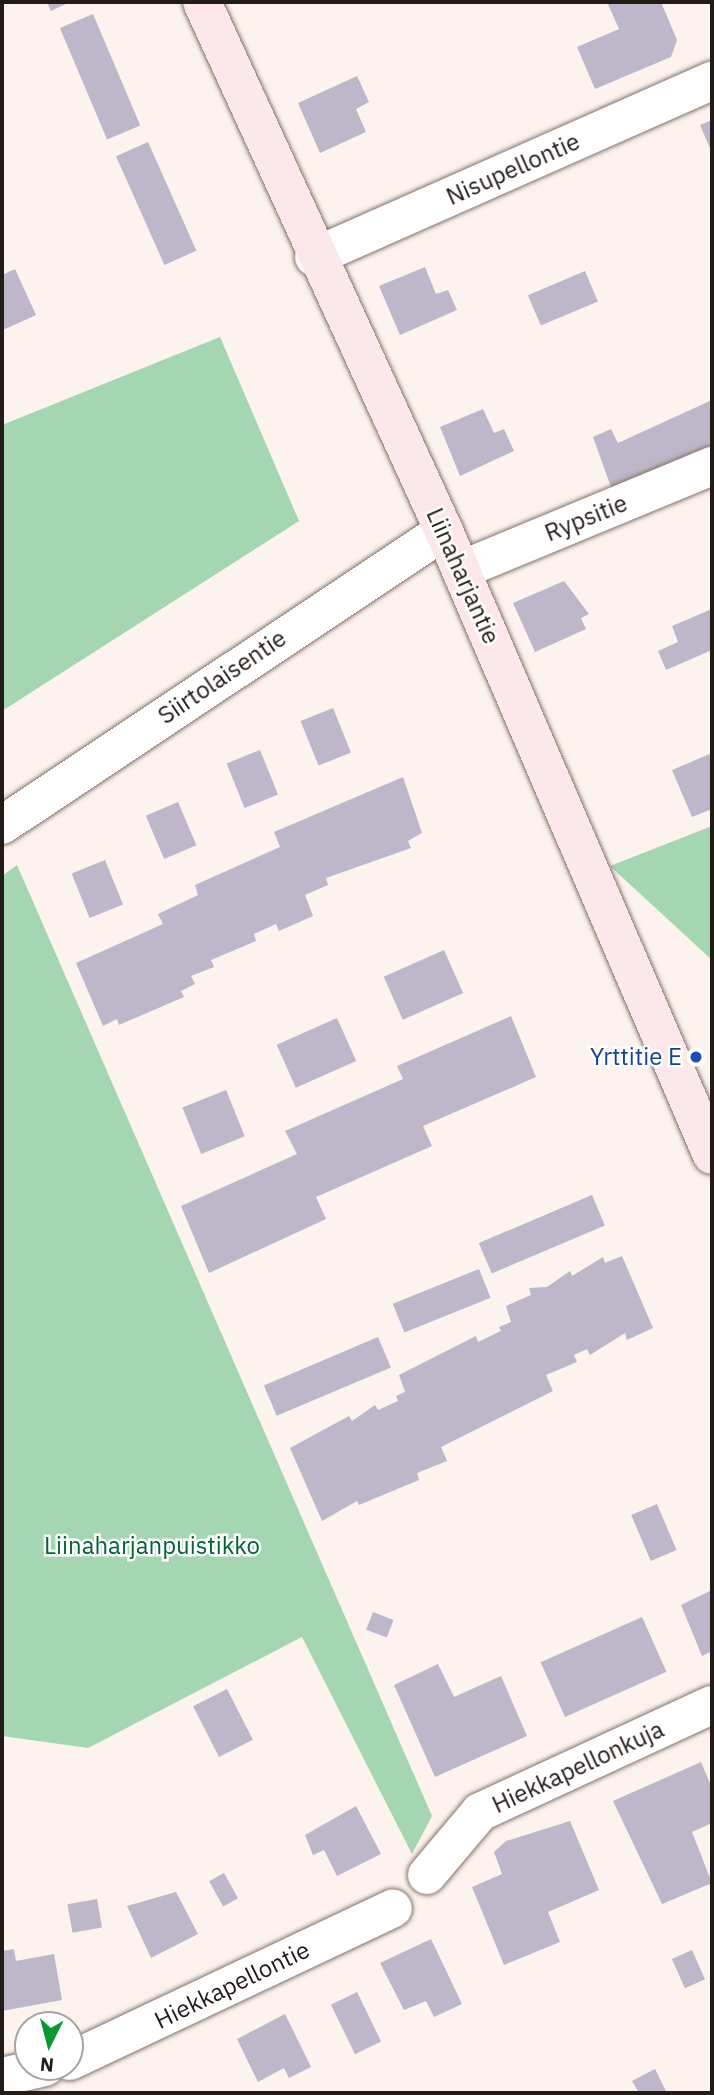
<!DOCTYPE html>
<style>
body{margin:0}
#map{position:relative;width:714px;height:2095px;overflow:hidden;background:#fcf2ee;font-family:"IBM Plex Sans",sans-serif}
div>[style]{position:absolute}
[style*='--x']{left:calc(var(--x)*1px);top:calc(var(--y)*1px);width:calc(var(--w)*1px);rotate:calc(var(--a)*1deg)}
.green>*{inset:0;background:#a4d6b1}
.building>*{inset:0;background:#beb6c9;transform-origin:0 0}
.roads{filter:drop-shadow(0 0 2px #857168) drop-shadow(0 0 2px #857168)}
.street>*{height:38px;margin:-19px;padding:0 19px;transform-origin:19px;border-radius:19px;background:#fff}
.secondary>*{height:38px;margin:-19px;padding:0 19px;transform-origin:19px;border-radius:19px;background:#fce7ea}
.dots>*{width:19px;height:19px;translate:-50% -50%;box-sizing:border-box;border:4px solid #fff;border-radius:50%}
span{translate:-50% -50%;white-space:nowrap;text-align:center;line-height:1.15;-webkit-text-stroke:5px #fff;paint-order:stroke}
.street-label{font-size:24px;color:#231b18}
.transit-label{font-size:24px;color:#164399}
.right{translate:-100% -50%;text-align:right}
.park-label{font-size:24px;color:#006533}
.frame{position:absolute;inset:0;border:4px solid #231b18;pointer-events:none}
.north{position:absolute;left:14px;top:2011px;width:70px;height:70px;box-sizing:border-box;background:#fff;border:2px solid #a7a4a3;border-radius:50%;rotate:186deg;font-size:19px;font-weight:700;line-height:28px;text-align:center;color:#231b18}
.north::after{content:'';display:block;margin:auto;width:24px;height:32px;background:#089931;clip-path:polygon(50% 0,100% 100%,50% 72%,0 100%)}
</style>
<div id="map">
<div class="green">
<i style="clip-path:polygon(220px 337px,299px 521px,2px 711px,2px 425px)"></i>
<i style="clip-path:polygon(712px 826px,712px 960px,610px 866px)"></i>
<i style="clip-path:polygon(17px 865px,432px 1816px,412px 1854px,302px 1637px,88px 1748px,2px 1736px,2px 876px)"></i>
</div>
<div class="building">
<i style="clip-path:polygon(47px 2px,70px 2px,51px 11px)"></i>
<i style="clip-path:polygon(607px 2px,661px 2px,677px 40px,671px 57px,595px 89px,577px 47px,619px 29px)"></i>
<i style="left:93px;top:14px;width:121px;height:36px;rotate:67deg"></i>
<i style="clip-path:polygon(357px 76px,369px 102px,356px 109px,366px 132px,320px 153px,298px 103px)"></i>
<i style="clip-path:polygon(712px 120px,712px 153px,700px 125px)"></i>
<i style="left:148px;top:142px;width:119px;height:35px;rotate:66deg"></i>
<i style="clip-path:polygon(425px 267px,436px 294px,448px 290px,457px 310px,400px 335px,379px 286px)"></i>
<i style="clip-path:polygon(15px 269px,36px 315px,3px 330px,2px 275px)"></i>
<i style="left:585px;top:271px;width:33px;height:62px;rotate:67deg"></i>
<i style="clip-path:polygon(712px 400px,712px 445px,612px 490px,593px 437px,611px 429px,618px 443px)"></i>
<i style="clip-path:polygon(483px 409px,494px 433px,504px 429px,514px 451px,460px 476px,440px 427px)"></i>
<i style="clip-path:polygon(564px 581px,589px 614px,581px 618px,586px 629px,535px 652px,513px 603px)"></i>
<i style="clip-path:polygon(712px 609px,712px 650px,666px 670px,658px 651px,678px 642px,672px 626px)"></i>
<i style="left:333px;top:708px;width:48px;height:35px;rotate:68deg"></i>
<i style="left:260px;top:750px;width:48px;height:36px;rotate:68deg"></i>
<i style="clip-path:polygon(712px 753px,712px 809px,692px 817px,672px 770px)"></i>
<i style="clip-path:polygon(403px 777px,422px 833px,408px 841px,411px 848px,326px 878px,328px 885px,305px 895px,313px 916px,279px 931px,276px 924px,254px 934px,256px 941px,211px 960px,214px 967px,191px 976px,195px 984px,181px 991px,184px 997px,119px 1025px,117px 1019px,103px 1026px,76px 963px,163px 924px,158px 914px,198px 895px,195px 885px,280px 847px,274px 832px)"></i>
<i style="left:178px;top:802px;width:47px;height:35px;rotate:67deg"></i>
<i style="left:105px;top:860px;width:48px;height:36px;rotate:68deg"></i>
<i style="left:444px;top:950px;width:47px;height:66px;rotate:66deg"></i>
<i style="clip-path:polygon(511px 1016px,536px 1077px,423px 1126px,432px 1146px,316px 1197px,326px 1219px,209px 1273px,181px 1206px,297px 1154px,285px 1131px,403px 1079px,397px 1066px)"></i>
<i style="left:337px;top:1018px;width:47px;height:66px;rotate:66deg"></i>
<i style="left:226px;top:1090px;width:50px;height:47px;rotate:68deg"></i>
<i style="left:592px;top:1195px;width:33px;height:123px;rotate:67deg"></i>
<i style="clip-path:polygon(622px 1256px,653px 1328px,627px 1340px,625px 1333px,590px 1355px,587px 1349px,574px 1355px,577px 1362px,546px 1375px,553px 1391px,441px 1447px,447px 1461px,417px 1473px,419px 1480px,359px 1505px,357px 1501px,322px 1521px,290px 1448px,349px 1416px,352px 1421px,375px 1405px,378px 1410px,398px 1401px,396px 1396px,405px 1392px,399px 1375px,476px 1336px,478px 1342px,501px 1331px,499px 1327px,511px 1322px,506px 1306px,531px 1295px,529px 1288px,547px 1287px,570px 1271px,572px 1276px,603px 1257px,605px 1263px)"></i>
<i style="left:479px;top:1269px;width:31px;height:93px;rotate:68deg"></i>
<i style="left:378px;top:1337px;width:33px;height:124px;rotate:67deg"></i>
<i style="left:657px;top:1504px;width:50px;height:28px;rotate:67deg"></i>
<i style="clip-path:polygon(712px 1590px,712px 1651px,702px 1656px,681px 1605px)"></i>
<i style="left:373px;top:1612px;width:22px;height:19px;rotate:21deg"></i>
<i style="left:642px;top:1617px;width:60px;height:111px;rotate:66deg"></i>
<i style="clip-path:polygon(438px 1664px,454px 1697px,501px 1676px,527px 1736px,435px 1777px,394px 1685px)"></i>
<i style="left:227px;top:1689px;width:57px;height:38px;rotate:63deg"></i>
<i style="clip-path:polygon(701px 1762px,712px 1788px,712px 1823px,692px 1832px,712px 1883px,662px 1904px,613px 1801px)"></i>
<i style="clip-path:polygon(356px 1806px,381px 1854px,337px 1876px,324px 1850px,313px 1855px,305px 1835px)"></i>
<i style="clip-path:polygon(570px 1821px,599px 1890px,548px 1912px,560px 1942px,504px 1965px,472px 1887px,502px 1874px,494px 1852px,506px 1841px)"></i>
<i style="left:224px;top:1873px;width:29px;height:17px;rotate:61deg"></i>
<i style="clip-path:polygon(176px 1892px,198px 1934px,151px 1958px,127px 1906px)"></i>
<i style="left:97px;top:1899px;width:29px;height:30px;rotate:80deg"></i>
<i style="clip-path:polygon(431px 1939px,462px 2004px,434px 2017px,426px 2001px,404px 2010px,380px 1963px)"></i>
<i style="clip-path:polygon(14px 1949px,16px 1961px,54px 1954px,62px 2000px,2px 2011px,2px 1951px)"></i>
<i style="left:692px;top:1950px;width:32px;height:22px;rotate:66deg"></i>
<i style="left:357px;top:1992px;width:55px;height:29px;rotate:64deg"></i>
<i style="clip-path:polygon(285px 2014px,311px 2067px,289px 2078px,284px 2068px,258px 2082px,237px 2039px)"></i>
<i style="clip-path:polygon(655px 2069px,667px 2093px,639px 2093px,632px 2081px)"></i>
</div>
<div class="roads">
<div class="street">
<i style="--x:314;--y:257;--w:435;--a:-23.9"></i>
<i style="--x:461;--y:570;--w:272;--a:-22.5"></i>
<i style="--x:2;--y:825;--w:531;--a:-33.63"></i>
<i style="--x:427;--y:1875;--w:82;--a:-49.9"></i>
<i style="--x:480;--y:1812;--w:255;--a:-24.8"></i>
<i style="--x:70;--y:2061;--w:357;--a:-25.3"></i>
<i style="--x:2;--y:2077;--w:44;--a:-13.1"></i>
</div>
<div class="secondary">
<i style="--x:202;--y:2;--w:582;--a:65.42"></i>
<i style="--x:444;--y:531;--w:679;--a:66.76"></i>
</div>
</div>
<div class="dots">
<i style="left:696px;top:1057px;background:#1a4fb4"></i>
</div>
<div class="street-label">
<span style="left:513px;top:169px;rotate:-24deg">Nisupellontie</span>
<span style="left:586px;top:518px;rotate:-22deg">Rypsitie</span>
<span style="left:463px;top:576px;rotate:66deg">Liinaharjantie</span>
<span style="left:222px;top:677px;rotate:-34deg">Siirtolaisentie</span>
<span style="left:578px;top:1767px;rotate:-25deg">Hiekkapellonkuja</span>
<span style="left:232px;top:1985px;rotate:-26deg">Hiekkapellontie</span>
</div>
<div class="transit-label">
<span class="right" style="left:682px;top:1057px">Yrttitie E</span>
</div>
<div class="park-label">
<span style="left:152px;top:1546px">Liinaharjanpuistikko</span>
</div>
<div class="frame"></div>
<div class="north">N</div>
</div>
